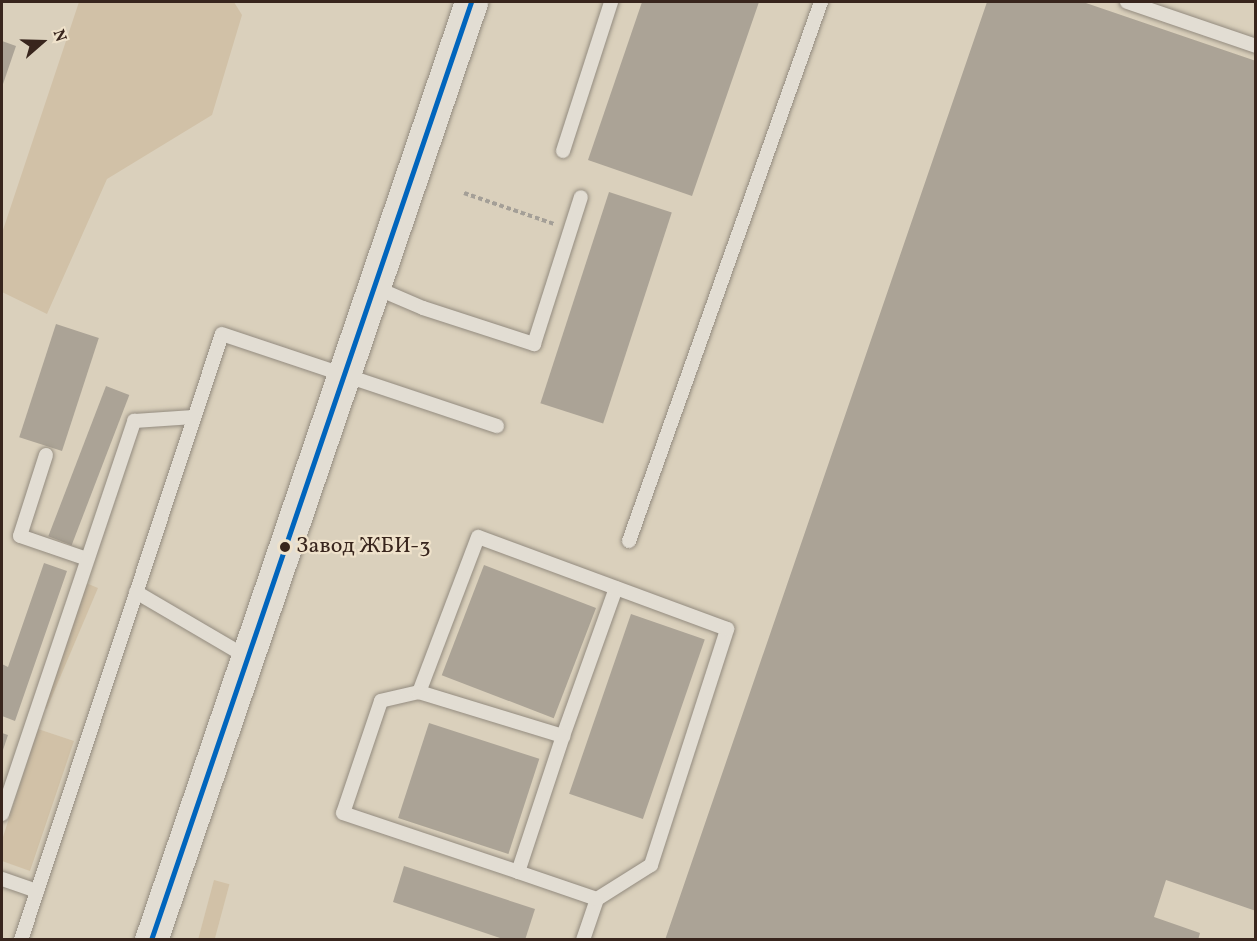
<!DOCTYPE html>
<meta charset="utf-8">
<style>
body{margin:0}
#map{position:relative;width:1257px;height:941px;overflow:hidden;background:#dad0bc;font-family:Vollkorn,serif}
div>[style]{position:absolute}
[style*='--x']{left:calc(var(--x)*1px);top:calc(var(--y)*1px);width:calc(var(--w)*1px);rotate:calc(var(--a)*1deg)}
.green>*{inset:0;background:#d1c1a7;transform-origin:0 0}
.building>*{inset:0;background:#aba396;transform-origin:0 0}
.path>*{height:4px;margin-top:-2px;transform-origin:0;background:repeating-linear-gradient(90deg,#a49f97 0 4.5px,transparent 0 7.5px)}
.roads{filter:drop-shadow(0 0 2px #938b7f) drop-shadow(0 0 2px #938b7f)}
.lane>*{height:14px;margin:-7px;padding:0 7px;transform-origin:7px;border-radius:7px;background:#e2ddd3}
.secondary>*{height:33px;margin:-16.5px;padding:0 16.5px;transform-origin:16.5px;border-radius:16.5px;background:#e2ddd3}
.bus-1>*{height:4.5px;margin:-2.25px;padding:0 2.25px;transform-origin:2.25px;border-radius:2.25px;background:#0065bd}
.dots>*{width:16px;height:16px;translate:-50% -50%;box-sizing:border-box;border:3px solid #efe2cb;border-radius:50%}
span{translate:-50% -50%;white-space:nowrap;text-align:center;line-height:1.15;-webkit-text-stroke:4.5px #efe2cb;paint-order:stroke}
.bus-label{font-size:22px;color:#38251d}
.left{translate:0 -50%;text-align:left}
.frame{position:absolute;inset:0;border:3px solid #38251d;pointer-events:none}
.north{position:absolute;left:12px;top:12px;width:60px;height:60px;-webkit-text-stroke:4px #efe2cb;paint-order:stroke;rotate:70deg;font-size:16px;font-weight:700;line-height:24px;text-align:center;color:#38251d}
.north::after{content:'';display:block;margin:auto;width:21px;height:27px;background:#38251d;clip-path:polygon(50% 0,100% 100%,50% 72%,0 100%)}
</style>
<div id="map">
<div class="green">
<i style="clip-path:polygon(79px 2px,234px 2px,242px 15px,212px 115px,107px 179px,47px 314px,2px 292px,2px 233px)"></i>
<i style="left:86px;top:583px;width:13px;height:131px;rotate:23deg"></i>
<i style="clip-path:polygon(38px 729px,74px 741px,30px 871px,2px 861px,2px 840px)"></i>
<i style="left:214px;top:880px;width:16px;height:62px;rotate:15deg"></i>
</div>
<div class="building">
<i style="clip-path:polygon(642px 2px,759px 2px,692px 196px,588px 160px)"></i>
<i style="clip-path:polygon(987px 2px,1083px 2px,1256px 61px,1256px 911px,1166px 880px,1154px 917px,1200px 933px,1198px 940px,665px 940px)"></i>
<i style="clip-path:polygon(2px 41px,16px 46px,2px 87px)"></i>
<i style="left:609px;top:192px;width:66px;height:222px;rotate:18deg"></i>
<i style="left:56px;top:324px;width:45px;height:119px;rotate:18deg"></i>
<i style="left:106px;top:386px;width:25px;height:161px;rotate:21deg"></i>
<i style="clip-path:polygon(44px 563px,67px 571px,15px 721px,2px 716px,2px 664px,8px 667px)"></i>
<i style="left:484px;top:565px;width:120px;height:118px;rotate:21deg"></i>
<i style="left:631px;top:614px;width:78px;height:190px;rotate:19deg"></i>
<i style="left:429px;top:723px;width:116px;height:100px;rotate:18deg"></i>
<i style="clip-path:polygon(2px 733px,8px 735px,2px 753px)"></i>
<i style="clip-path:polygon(404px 866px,535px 909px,525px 940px,506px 940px,393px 902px)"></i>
</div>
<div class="path">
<i style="--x:464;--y:193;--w:95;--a:19"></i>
</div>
<div class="roads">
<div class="lane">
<i style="--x:1127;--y:2;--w:136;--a:18.8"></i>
<i style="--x:563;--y:151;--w:157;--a:-72.1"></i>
<i style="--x:374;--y:287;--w:53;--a:23.2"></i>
<i style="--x:423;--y:308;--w:117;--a:18"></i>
<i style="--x:534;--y:344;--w:154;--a:-72.3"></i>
<i style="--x:46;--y:455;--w:85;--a:107.8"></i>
<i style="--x:20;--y:536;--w:71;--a:18.9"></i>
<i style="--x:629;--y:541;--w:572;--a:-70.39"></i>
<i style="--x:136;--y:592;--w:129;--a:30.4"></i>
<i style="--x:419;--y:692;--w:39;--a:167"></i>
<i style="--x:381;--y:701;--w:118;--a:108.7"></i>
<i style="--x:343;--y:813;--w:185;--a:18.6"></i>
<i style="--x:563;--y:736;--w:157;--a:-70.3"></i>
<i style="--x:2;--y:814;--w:415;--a:-71.4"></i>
<i style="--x:134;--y:421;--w:60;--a:-3.8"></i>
<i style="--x:2;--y:879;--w:37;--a:19"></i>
<i style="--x:21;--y:940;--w:638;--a:-71.65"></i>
<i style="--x:222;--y:334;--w:290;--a:18.5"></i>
<i style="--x:583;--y:940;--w:43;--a:-71.1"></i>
<i style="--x:597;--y:899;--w:64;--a:-32.2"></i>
<i style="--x:651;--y:865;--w:248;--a:-72.1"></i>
<i style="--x:727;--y:629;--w:265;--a:-159.7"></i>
<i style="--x:478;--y:537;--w:166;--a:110.8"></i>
<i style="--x:419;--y:692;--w:151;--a:17"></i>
<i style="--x:563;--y:736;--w:143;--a:108.3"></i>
<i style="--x:518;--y:872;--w:83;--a:18.9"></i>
</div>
<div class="secondary">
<i style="--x:151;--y:940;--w:991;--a:-71.16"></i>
</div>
</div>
<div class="bus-1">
<i style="--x:151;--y:940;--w:991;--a:-71.16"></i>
</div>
<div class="dots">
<i style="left:285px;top:547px;background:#38251d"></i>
</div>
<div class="bus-label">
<span class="left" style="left:296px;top:547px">Завод ЖБИ-3</span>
</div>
<div class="frame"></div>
<div class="north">N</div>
</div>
